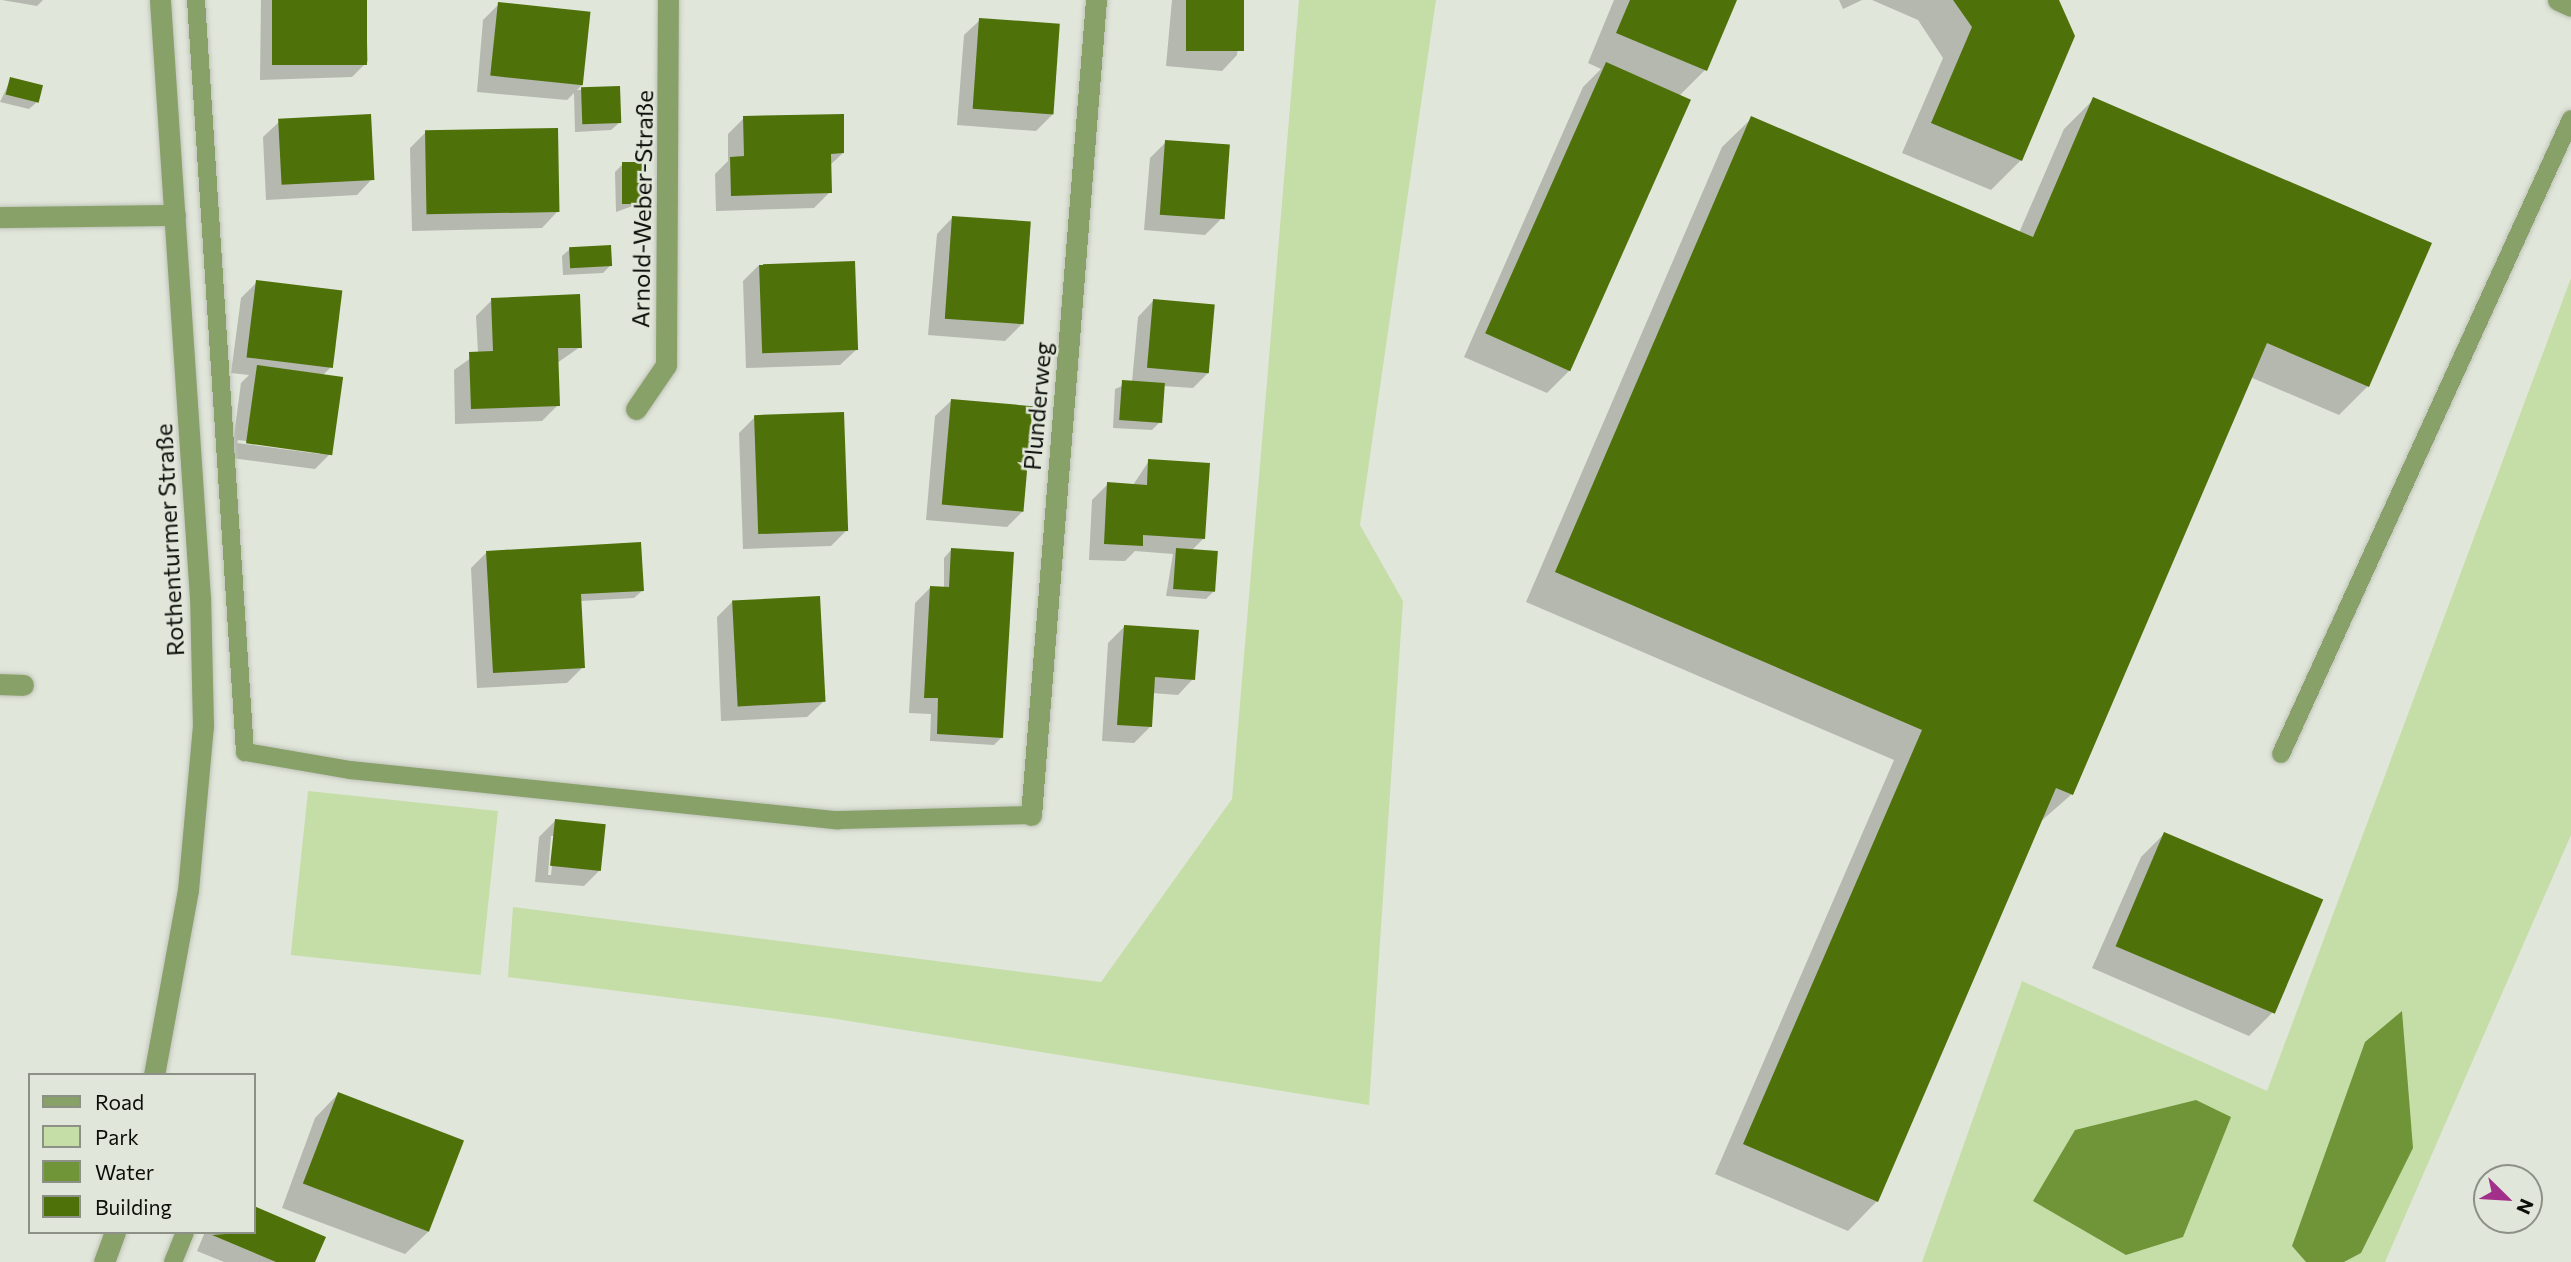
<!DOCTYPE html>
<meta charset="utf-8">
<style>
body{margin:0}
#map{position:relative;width:2571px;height:1262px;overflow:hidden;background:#e1e6da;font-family:Commissioner,sans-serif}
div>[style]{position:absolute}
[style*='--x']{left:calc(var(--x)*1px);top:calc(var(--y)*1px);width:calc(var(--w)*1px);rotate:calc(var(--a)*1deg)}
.green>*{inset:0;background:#c5dea8;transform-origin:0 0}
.water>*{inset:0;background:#709438}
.shadow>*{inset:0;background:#0003}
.building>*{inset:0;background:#4f710a;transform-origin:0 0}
.roads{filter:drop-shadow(0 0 2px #bfc3b9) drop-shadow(0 0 2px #bfc3b9)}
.lane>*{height:18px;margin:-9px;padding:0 9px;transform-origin:9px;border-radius:9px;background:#88a168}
.street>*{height:21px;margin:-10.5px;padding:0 10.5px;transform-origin:10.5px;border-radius:10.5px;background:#88a168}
span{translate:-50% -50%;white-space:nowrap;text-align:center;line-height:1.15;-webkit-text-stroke:5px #e1e6da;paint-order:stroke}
.street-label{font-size:24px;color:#0c0e0a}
.legend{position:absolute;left:28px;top:1073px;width:228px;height:161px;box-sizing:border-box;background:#e1e6da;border:2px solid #8c9087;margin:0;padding:9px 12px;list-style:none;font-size:21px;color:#0c0e0a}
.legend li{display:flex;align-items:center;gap:14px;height:35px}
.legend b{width:35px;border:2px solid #8c9087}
.north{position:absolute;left:2473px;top:1164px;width:70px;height:70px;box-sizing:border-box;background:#e1e6da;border:2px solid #8c9087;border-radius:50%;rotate:114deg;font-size:19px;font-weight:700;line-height:28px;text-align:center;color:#0c0e0a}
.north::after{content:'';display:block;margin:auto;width:24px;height:32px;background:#a22f89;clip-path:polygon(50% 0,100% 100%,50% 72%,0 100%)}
</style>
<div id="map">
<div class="green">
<i style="clip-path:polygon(1299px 0,1436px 0,1360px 525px,1403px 601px,1369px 1105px,830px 1018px,508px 977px,513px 907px,1101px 982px,1232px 799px)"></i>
<i style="clip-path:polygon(2571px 278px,2571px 835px,2385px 1262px,2344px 1262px,2361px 1253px,2292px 1246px,2306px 1262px,1922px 1262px,2022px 981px,2267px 1091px)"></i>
<i style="left:308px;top:791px;width:191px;height:165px;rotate:6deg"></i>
</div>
<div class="water">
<i style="clip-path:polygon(2402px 1011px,2413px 1148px,2361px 1253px,2344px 1262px,2306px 1262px,2292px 1246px,2365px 1042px)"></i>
<i style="clip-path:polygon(2196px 1100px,2231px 1117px,2183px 1237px,2126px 1255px,2033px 1201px,2075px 1130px)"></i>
</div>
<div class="shadow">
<i style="clip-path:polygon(2px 0,43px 0,37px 6px)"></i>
<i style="clip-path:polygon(261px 0,365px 0,368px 61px,352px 77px,260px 80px)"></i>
<i style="clip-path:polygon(1172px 0,1243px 0,1237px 55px,1222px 71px,1166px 66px)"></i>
<i style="clip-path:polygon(1614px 0,1735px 0,1705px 70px,1679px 96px,1570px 370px,1547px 393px,1464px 357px,1583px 87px,1601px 69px,1588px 63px)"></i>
<i style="clip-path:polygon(1839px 0,1862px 0,1843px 9px)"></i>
<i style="clip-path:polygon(1872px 0,2057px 0,2021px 160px,1991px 190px,1902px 153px,1943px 58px,1918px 20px)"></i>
<i style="clip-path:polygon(499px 4px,583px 84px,577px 90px,618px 88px,619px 123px,611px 130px,575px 132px,574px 93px,567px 100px,477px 92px,483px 20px)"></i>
<i style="clip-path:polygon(980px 20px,1052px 115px,1036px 131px,957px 125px,964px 35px)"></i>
<i style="clip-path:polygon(11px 79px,37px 102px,29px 109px,0 102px)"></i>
<i style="clip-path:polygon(2094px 99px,2368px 386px,2339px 415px,2250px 377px,2072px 794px,2040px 822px,1877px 1201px,1848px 1231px,1715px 1174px,1894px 760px,1526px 602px,1722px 147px,1752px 118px,2019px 233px,2064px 129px)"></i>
<i style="clip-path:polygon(744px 118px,843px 153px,829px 166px,830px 192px,814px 208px,716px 211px,715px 174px,728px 161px,728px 134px)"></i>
<i style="clip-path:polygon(279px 122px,372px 179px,357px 195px,266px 200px,263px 137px)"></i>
<i style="clip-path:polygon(426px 132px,557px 212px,542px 228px,412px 231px,410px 148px)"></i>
<i style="clip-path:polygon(1166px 142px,1221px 219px,1205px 235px,1144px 230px,1150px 158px)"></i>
<i style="clip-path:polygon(623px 164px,641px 203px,616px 212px,615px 172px)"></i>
<i style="clip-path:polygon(952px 218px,1021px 325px,1005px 341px,928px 335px,937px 234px)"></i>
<i style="clip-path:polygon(570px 249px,610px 266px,603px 273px,563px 275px,562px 256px)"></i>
<i style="clip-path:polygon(759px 265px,856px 350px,840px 365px,746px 368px,743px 281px)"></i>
<i style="clip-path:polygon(evenodd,257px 282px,330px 368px,322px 376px,331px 453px,315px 469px,231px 458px,241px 383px,249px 375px,231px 373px,241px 298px,257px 282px,238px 440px,320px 450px,320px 454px,237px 443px,238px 440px)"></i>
<i style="clip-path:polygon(492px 300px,580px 347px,557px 363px,558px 405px,542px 421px,455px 424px,454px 370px,478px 353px,476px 316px)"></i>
<i style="clip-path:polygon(1153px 301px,1209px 372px,1193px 388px,1163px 386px,1160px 422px,1152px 430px,1113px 428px,1115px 389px,1132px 382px,1138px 317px)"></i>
<i style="clip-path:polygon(951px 401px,1023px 511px,1007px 527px,926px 520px,935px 416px)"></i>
<i style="clip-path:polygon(755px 417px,847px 530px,831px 546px,743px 549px,739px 433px)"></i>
<i style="clip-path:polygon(1149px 461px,1204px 538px,1191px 551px,1214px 591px,1206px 599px,1166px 596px,1173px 554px,1135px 551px,1125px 561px,1089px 560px,1092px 500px,1108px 484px,1133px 485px)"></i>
<i style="clip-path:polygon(951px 550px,1002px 737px,994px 745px,930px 741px,931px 714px,909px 713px,915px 603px,931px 587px,944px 588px,944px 558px)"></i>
<i style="clip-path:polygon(487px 552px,642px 591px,634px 598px,580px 601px,583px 667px,567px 683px,477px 688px,471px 568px)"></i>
<i style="clip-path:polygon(733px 601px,823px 702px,807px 717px,721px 721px,717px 617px)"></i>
<i style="clip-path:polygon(1124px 627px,1193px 679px,1178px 695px,1152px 693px,1150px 727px,1134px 743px,1102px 741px,1108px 643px)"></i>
<i style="clip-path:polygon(evenodd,555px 821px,600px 870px,584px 886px,535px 882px,539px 837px,555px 821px,551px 836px,555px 836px,551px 875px,548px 875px,551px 836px)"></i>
<i style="clip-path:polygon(2164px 834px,2272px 1013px,2249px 1036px,2092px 968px,2141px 857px)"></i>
<i style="clip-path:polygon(338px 1094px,429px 1231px,405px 1254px,282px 1208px,315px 1118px)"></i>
<i style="clip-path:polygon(254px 1208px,324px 1238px,314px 1262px,224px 1262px,197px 1251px,205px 1232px,254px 1232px)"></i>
</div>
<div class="building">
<i style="left:272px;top:0;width:95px;height:65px"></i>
<i style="left:1186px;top:0;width:58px;height:51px"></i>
<i style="clip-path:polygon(1630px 0,1737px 0,1707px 71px,1616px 33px)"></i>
<i style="clip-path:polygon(1953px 0,2059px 0,2075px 36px,2022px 161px,1931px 123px,1972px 27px)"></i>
<i style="left:498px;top:2px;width:93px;height:74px;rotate:6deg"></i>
<i style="left:979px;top:18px;width:81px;height:91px;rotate:4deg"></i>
<i style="left:1606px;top:62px;width:93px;height:297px;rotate:24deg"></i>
<i style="left:10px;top:77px;width:34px;height:18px;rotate:14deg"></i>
<i style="left:620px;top:86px;width:37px;height:39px;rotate:88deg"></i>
<i style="clip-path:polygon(2093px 97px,2432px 243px,2369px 387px,2267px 343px,2073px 795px,2056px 788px,1878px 1202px,1743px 1144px,1922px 730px,1555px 572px,1751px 116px,2033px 237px)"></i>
<i style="left:371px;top:114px;width:66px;height:93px;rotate:87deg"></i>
<i style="clip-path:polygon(844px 114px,844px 153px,831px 154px,832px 193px,731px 196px,730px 157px,744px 156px,743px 116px)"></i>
<i style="left:558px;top:128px;width:84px;height:133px;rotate:89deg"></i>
<i style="left:1165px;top:140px;width:65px;height:75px;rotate:4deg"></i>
<i style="left:642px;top:162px;width:42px;height:20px;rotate:90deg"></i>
<i style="left:952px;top:216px;width:79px;height:103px;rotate:4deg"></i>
<i style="left:611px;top:245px;width:21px;height:42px;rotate:87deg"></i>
<i style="left:855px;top:261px;width:89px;height:96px;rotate:88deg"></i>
<i style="left:256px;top:280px;width:87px;height:78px;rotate:7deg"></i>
<i style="clip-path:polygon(580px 294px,582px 348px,558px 348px,560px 406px,471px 409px,469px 352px,493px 351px,491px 298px)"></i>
<i style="left:1153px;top:299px;width:62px;height:69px;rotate:5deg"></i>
<i style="left:257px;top:365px;width:87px;height:79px;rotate:8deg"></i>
<i style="left:1122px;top:380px;width:43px;height:40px;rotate:4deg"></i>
<i style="left:951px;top:399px;width:82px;height:106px;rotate:5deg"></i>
<i style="left:844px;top:412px;width:119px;height:90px;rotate:88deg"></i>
<i style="clip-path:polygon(1148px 459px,1210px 463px,1205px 539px,1143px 535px,1143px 546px,1104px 544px,1107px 482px,1147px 485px)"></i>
<i style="clip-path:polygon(641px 542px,644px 591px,581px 594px,585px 668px,493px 673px,486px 551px)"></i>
<i style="clip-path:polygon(951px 548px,1014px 552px,1003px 738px,937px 734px,938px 698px,924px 698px,930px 586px,949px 587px)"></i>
<i style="left:1176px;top:548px;width:42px;height:41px;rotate:4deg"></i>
<i style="left:820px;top:596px;width:106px;height:88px;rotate:87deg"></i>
<i style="clip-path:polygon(1124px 625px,1199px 630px,1195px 680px,1155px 677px,1152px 727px,1117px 725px)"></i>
<i style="left:555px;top:819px;width:51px;height:47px;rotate:6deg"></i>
<i style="left:2164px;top:832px;width:173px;height:124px;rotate:23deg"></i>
<i style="left:338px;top:1092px;width:135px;height:98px;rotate:21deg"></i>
<i style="clip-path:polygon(254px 1206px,326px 1237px,315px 1262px,276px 1262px,212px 1235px,254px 1232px)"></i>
</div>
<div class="roads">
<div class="lane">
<i style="--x:196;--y:0;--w:754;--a:86.27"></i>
<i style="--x:245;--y:752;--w:107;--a:9.7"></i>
<i style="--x:350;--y:770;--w:491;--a:5.9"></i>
<i style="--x:838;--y:820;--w:193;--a:-1.5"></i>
<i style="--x:2281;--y:754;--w:698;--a:-65.45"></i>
<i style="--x:173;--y:1262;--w:32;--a:-68"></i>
</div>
<div class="street">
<i style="--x:2558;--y:0;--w:14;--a:25"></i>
<i style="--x:0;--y:217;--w:175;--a:-0.7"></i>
<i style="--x:636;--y:409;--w:53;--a:-55.7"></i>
<i style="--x:666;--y:365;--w:365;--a:-89.7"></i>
<i style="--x:0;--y:684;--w:23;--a:2"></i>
<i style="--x:1031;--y:815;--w:818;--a:-85.44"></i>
<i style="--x:154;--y:1075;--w:188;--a:-79.6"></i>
<i style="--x:188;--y:890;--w:165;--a:-84.8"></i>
<i style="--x:203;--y:726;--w:128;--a:-91.3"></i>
<i style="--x:200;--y:598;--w:599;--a:-93.83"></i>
<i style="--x:104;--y:1262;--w:32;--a:-70"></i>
</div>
</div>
<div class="street-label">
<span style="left:642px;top:209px;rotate:-89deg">Arnold-Weber-Straße</span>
<span style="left:1037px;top:406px;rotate:-85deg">Plunderweg</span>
<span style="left:169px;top:540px;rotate:-93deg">Rothenturmer Straße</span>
</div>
<ul class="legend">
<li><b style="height:9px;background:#88a168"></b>Road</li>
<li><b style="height:19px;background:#c5dea8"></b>Park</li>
<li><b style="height:19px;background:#709438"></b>Water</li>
<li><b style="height:19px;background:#4f710a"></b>Building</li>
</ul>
<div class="north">N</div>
</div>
